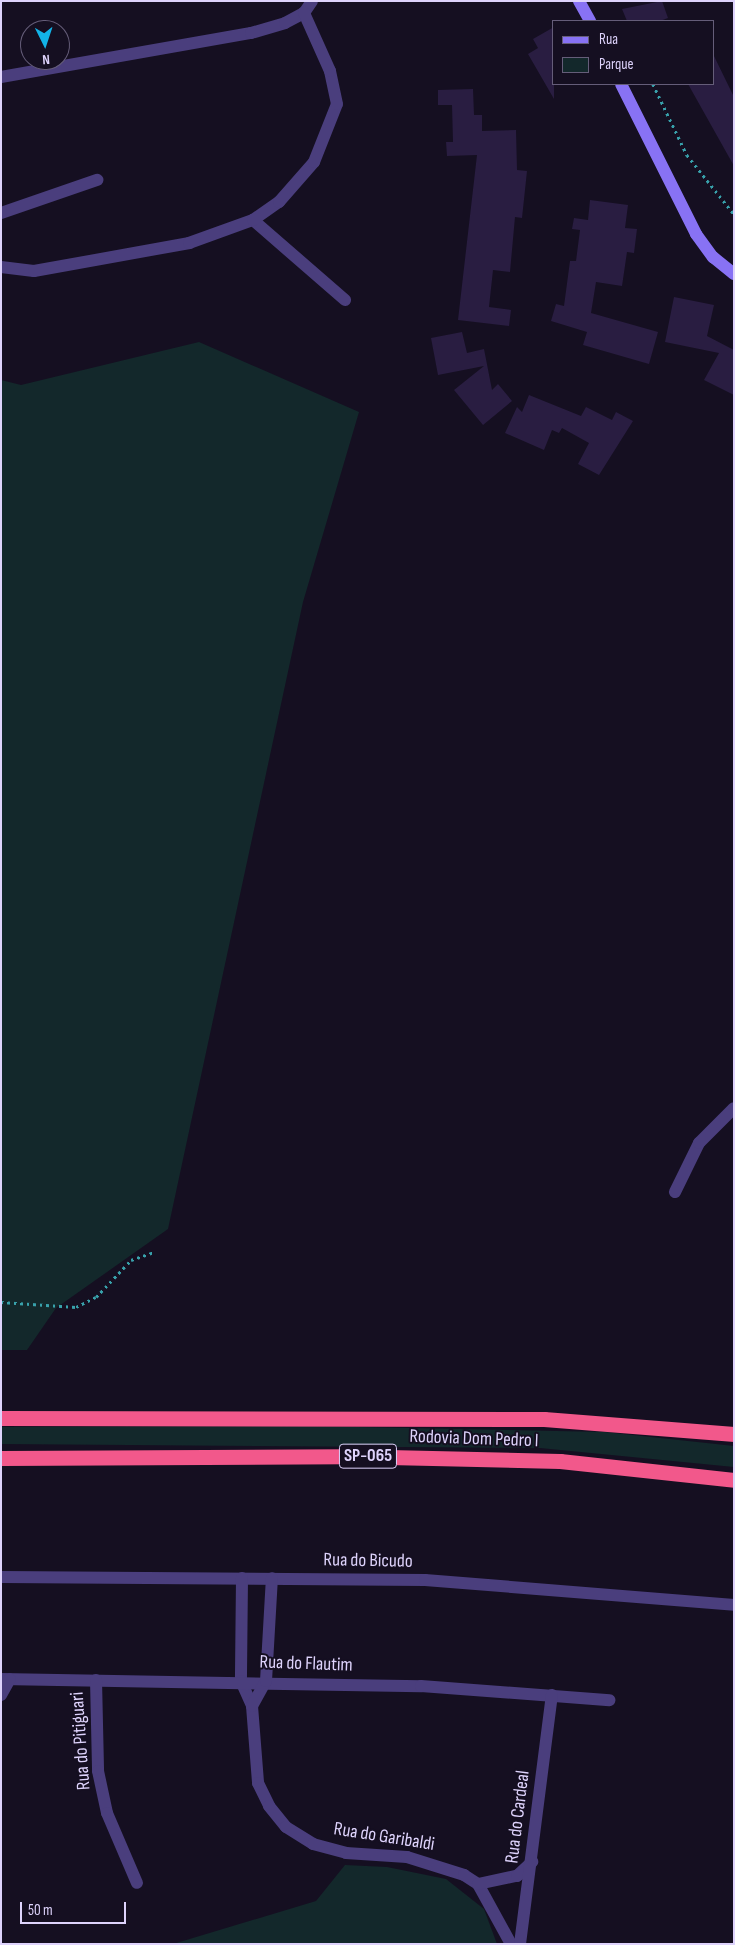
<!DOCTYPE html>
<style>
body{margin:0}
#map{position:relative;width:735px;height:1945px;overflow:hidden;background:#150f21;font-family:"Sofia Sans Condensed",sans-serif}
div>[style]{position:absolute}
[style*='--x']{left:calc(var(--x)*1px);top:calc(var(--y)*1px);width:calc(var(--w)*1px);rotate:calc(var(--a)*1deg)}
.green>*{inset:0;background:#13282b}
.building>*{inset:0;background:#291d41}
.path>*{height:2.5px;margin-top:-1.25px;transform-origin:0;background:repeating-linear-gradient(90deg,#38a1ab 0 2.5px,transparent 0 6.5px)}
.street>*{height:12px;margin:-6px;padding:0 6px;transform-origin:6px;border-radius:6px;background:#4a3e7d}
.secondary>*{height:12px;margin:-6px;padding:0 6px;transform-origin:6px;border-radius:6px;background:#8872f4}
.highway>*{height:15px;margin:-7.5px;padding:0 7.5px;transform-origin:7.5px;border-radius:7.5px;background:#f2588b}
span{translate:-50% -50%;white-space:nowrap;text-align:center;line-height:1.15;-webkit-text-stroke:4px #150f21;paint-order:stroke}
.shield-label span{padding:1px 4px;background:#150f21;border:1px solid;border-radius:4px;-webkit-text-stroke-width:0}
.shield-label{font-size:18px;color:#ded3fc;font-weight:700}
.street-label{font-size:19px;color:#ded3fc}
.frame{position:absolute;inset:0;border:2px solid #ded3fc;pointer-events:none}
.legend{position:absolute;left:552px;top:20px;width:162px;height:65px;box-sizing:border-box;background:#150f21;border:1px solid #655d79;margin:0;padding:6px 9px;list-style:none;font-size:15px;color:#ded3fc}
.legend li{display:flex;align-items:center;gap:10px;height:25px}
.legend b{width:25px;border:1px solid #655d79}
.north{position:absolute;left:20px;top:20px;width:50px;height:50px;box-sizing:border-box;background:#150f21;border:1px solid #655d79;border-radius:50%;rotate:176deg;font-size:14px;font-weight:700;line-height:20px;text-align:center;color:#ded3fc}
.north::after{content:'';display:block;margin:auto;width:18px;height:22px;background:#12b3e8;clip-path:polygon(50% 0,100% 100%,50% 72%,0 100%)}
.scale{position:absolute;left:20px;top:1902px;width:106px;height:22px;box-sizing:border-box;border:2px solid #ded3fc;border-top:0;padding-left:6px;font-size:15px;line-height:18px;white-space:nowrap;color:#ded3fc;-webkit-text-stroke:4px #150f21;paint-order:stroke}
</style>
<div id="map">
<div class="green">
<i style="clip-path:polygon(199px 342px,359px 412px,303px 602px,168px 1229px,56px 1308px,27px 1350px,1px 1350px,1px 380px,21px 385px)"></i>
<i style="clip-path:polygon(307px 1426px,605px 1432px,734px 1446px,734px 1467px,540px 1448px,1px 1444px,1px 1427px)"></i>
<i style="clip-path:polygon(345px 1865px,387px 1867px,446px 1879px,484px 1909px,497px 1944px,173px 1944px,316px 1901px)"></i>
</div>
<div class="building">
<i style="clip-path:polygon(662px 1px,668px 18px,660px 21px,627px 21px,622px 9px)"></i>
<i style="clip-path:polygon(554px 27px,554px 99px,528px 54px,538px 48px,533px 39px)"></i>
<i style="clip-path:polygon(714px 56px,734px 97px,734px 166px,688px 84px,714px 84px)"></i>
<i style="clip-path:polygon(473px 89px,474px 115px,482px 115px,482px 131px,516px 130px,517px 170px,527px 171px,522px 218px,515px 217px,510px 272px,493px 270px,489px 307px,511px 310px,509px 326px,458px 320px,477px 155px,447px 156px,446px 142px,453px 142px,452px 105px,438px 105px,438px 90px)"></i>
<i style="clip-path:polygon(590px 200px,628px 205px,625px 228px,637px 229px,634px 253px,627px 252px,622px 286px,596px 282px,591px 313px,658px 332px,649px 364px,583px 345px,587px 332px,551px 321px,556px 304px,564px 306px,570px 261px,576px 261px,580px 230px,572px 229px,574px 218px,588px 220px)"></i>
<i style="clip-path:polygon(674px 297px,714px 305px,707px 336px,734px 350px,734px 395px,704px 380px,719px 353px,665px 342px)"></i>
<i style="clip-path:polygon(462px 332px,467px 353px,484px 349px,492px 390px,498px 384px,512px 401px,483px 425px,454px 390px,484px 366px,438px 375px,431px 338px)"></i>
<i style="clip-path:polygon(529px 395px,581px 416px,586px 407px,612px 420px,616px 412px,633px 421px,599px 475px,578px 464px,589px 443px,562px 428px,559px 433px,552px 430px,544px 450px,505px 433px,517px 407px,522px 412px)"></i>
</div>
<div class="path">
<i style="--x:653;--y:84;--w:79;--a:64.4"></i>
<i style="--x:687;--y:155;--w:75;--a:51.5"></i>
<i style="--x:1;--y:1302;--w:75;--a:3.8"></i>
<i style="--x:76;--y:1307;--w:22;--a:-27"></i>
<i style="--x:96;--y:1297;--w:51;--a:-46.6"></i>
<i style="--x:131;--y:1260;--w:24;--a:-19"></i>
</div>
<div class="street">
<i style="--x:1;--y:77;--w:254;--a:-10"></i>
<i style="--x:251;--y:33;--w:35;--a:-16"></i>
<i style="--x:285;--y:23;--w:21;--a:-28"></i>
<i style="--x:304;--y:13;--w:14;--a:-56"></i>
<i style="--x:1;--y:213;--w:102;--a:-19"></i>
<i style="--x:253;--y:220;--w:122;--a:41"></i>
<i style="--x:1;--y:267;--w:33;--a:7"></i>
<i style="--x:34;--y:271;--w:158;--a:-10.2"></i>
<i style="--x:189;--y:243;--w:68;--a:-19.8"></i>
<i style="--x:253;--y:220;--w:32;--a:-35"></i>
<i style="--x:279;--y:202;--w:53;--a:-48.8"></i>
<i style="--x:314;--y:162;--w:62;--a:-68.4"></i>
<i style="--x:337;--y:104;--w:34;--a:-102"></i>
<i style="--x:330;--y:71;--w:64;--a:-114.1"></i>
<i style="--x:675;--y:1192;--w:55;--a:-63.9"></i>
<i style="--x:699;--y:1143;--w:49;--a:-45"></i>
<i style="--x:1;--y:1577;--w:424;--a:0.4"></i>
<i style="--x:425;--y:1580;--w:310;--a:4.6"></i>
<i style="--x:242;--y:1578;--w:103;--a:90.6"></i>
<i style="--x:241;--y:1681;--w:27;--a:66"></i>
<i style="--x:252;--y:1706;--w:77;--a:85.5"></i>
<i style="--x:258;--y:1783;--w:25;--a:64"></i>
<i style="--x:269;--y:1806;--w:27;--a:51"></i>
<i style="--x:286;--y:1827;--w:32;--a:32"></i>
<i style="--x:313;--y:1844;--w:34;--a:15"></i>
<i style="--x:346;--y:1853;--w:61;--a:3.8"></i>
<i style="--x:407;--y:1857;--w:60;--a:17.5"></i>
<i style="--x:464;--y:1875;--w:17;--a:33"></i>
<i style="--x:478;--y:1884;--w:68;--a:61.2"></i>
<i style="--x:1;--y:1679;--w:420;--a:1"></i>
<i style="--x:421;--y:1686;--w:189;--a:4.3"></i>
<i style="--x:96;--y:1680;--w:91;--a:88.7"></i>
<i style="--x:98;--y:1771;--w:43;--a:77.9"></i>
<i style="--x:107;--y:1813;--w:76;--a:66.8"></i>
<i style="--x:1;--y:1695;--w:18;--a:-61"></i>
<i style="--x:252;--y:1706;--w:29;--a:-61"></i>
<i style="--x:266;--y:1681;--w:103;--a:-86.7"></i>
<i style="--x:478;--y:1884;--w:40;--a:-12"></i>
<i style="--x:517;--y:1876;--w:21;--a:-43"></i>
<i style="--x:520;--y:1944;--w:251;--a:-82.7"></i>
</div>
<div class="secondary">
<i style="--x:579;--y:1;--w:23;--a:61"></i>
<i style="--x:621;--y:84;--w:168;--a:63.4"></i>
<i style="--x:696;--y:234;--w:29;--a:54"></i>
<i style="--x:713;--y:257;--w:27;--a:39"></i>
</div>
<div class="highway">
<i style="--x:1;--y:1418;--w:543;--a:0.11"></i>
<i style="--x:544;--y:1419;--w:191;--a:4.5"></i>
<i style="--x:1;--y:1458;--w:343;--a:-0.3"></i>
<i style="--x:344;--y:1456;--w:216;--a:1.3"></i>
<i style="--x:560;--y:1461;--w:175;--a:6.2"></i>
</div>
<div class="shield-label">
<span style="left:368px;top:1456px">SP-065</span>
</div>
<div class="street-label">
<span style="left:474px;top:1439px;rotate:2deg">Rodovia Dom Pedro I</span>
<span style="left:368px;top:1561px;rotate:1deg">Rua do Bicudo</span>
<span style="left:306px;top:1664px;rotate:2deg">Rua do Flautim</span>
<span style="left:81px;top:1741px;rotate:-94deg">Rua do Pitiguari</span>
<span style="left:518px;top:1817px;rotate:-83deg">Rua do Cardeal</span>
<span style="left:384px;top:1837px;rotate:9deg">Rua do Garibaldi</span>
</div>
<div class="frame"></div>
<ul class="legend">
<li><b style="height:6px;background:#8872f4"></b>Rua</li>
<li><b style="height:14px;background:#13282b"></b>Parque</li>
</ul>
<div class="north">N</div>
<div class="scale">50 m</div>
</div>
